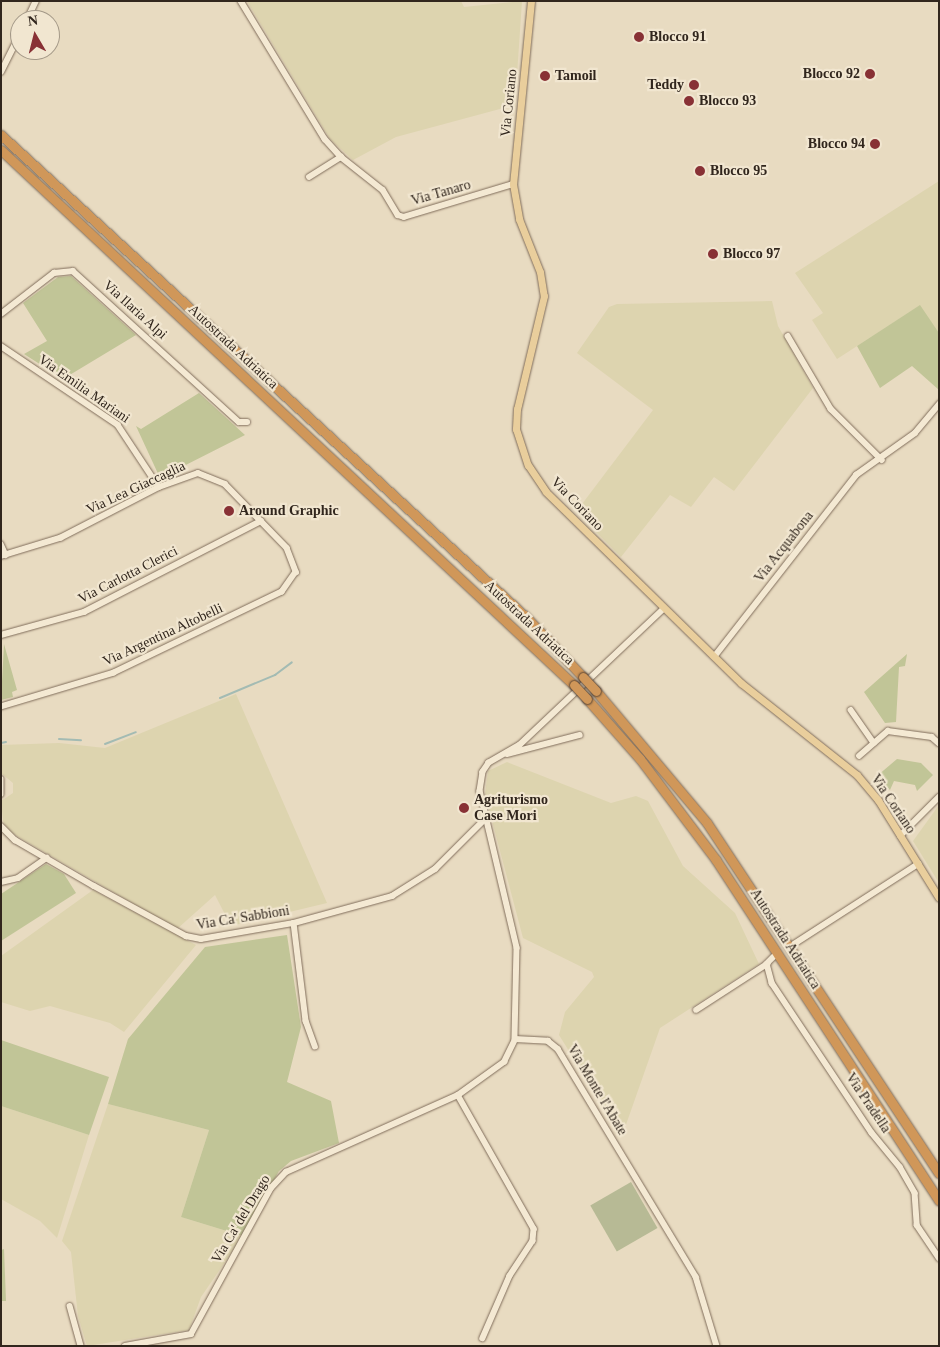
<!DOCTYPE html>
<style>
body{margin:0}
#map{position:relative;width:940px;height:1347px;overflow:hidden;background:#e8dbc1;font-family:Georgia,serif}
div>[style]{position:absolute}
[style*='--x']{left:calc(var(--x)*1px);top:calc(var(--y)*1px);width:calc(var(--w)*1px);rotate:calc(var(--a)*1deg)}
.farmland>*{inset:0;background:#ddd4af}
.green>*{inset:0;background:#c1c597}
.cemetery>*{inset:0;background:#b7ba95;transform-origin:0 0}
.stream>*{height:2px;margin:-1px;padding:0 1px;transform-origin:1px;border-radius:1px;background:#a3bbb3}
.roads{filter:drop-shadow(0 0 1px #806d5b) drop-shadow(0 0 1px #806d5b)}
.minor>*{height:5.5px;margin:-2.75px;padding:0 2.75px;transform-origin:2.75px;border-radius:2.75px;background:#f4e9d3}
.major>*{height:7px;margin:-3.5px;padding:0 3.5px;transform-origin:3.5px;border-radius:3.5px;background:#e9ce9c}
.highway>*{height:9px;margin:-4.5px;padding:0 4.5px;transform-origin:4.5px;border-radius:4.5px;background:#d09759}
.bridges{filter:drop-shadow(0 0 1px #4e3c2f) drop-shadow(0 0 1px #4e3c2f)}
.highway-bridge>*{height:9px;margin:-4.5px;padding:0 4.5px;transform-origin:4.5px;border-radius:4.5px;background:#d09759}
.dots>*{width:14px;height:14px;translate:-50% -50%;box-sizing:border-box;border:2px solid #f1e6d0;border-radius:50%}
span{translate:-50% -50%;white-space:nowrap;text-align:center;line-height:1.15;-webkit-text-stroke:4.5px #f1e6d0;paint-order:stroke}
.poi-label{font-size:14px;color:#31261d;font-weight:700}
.left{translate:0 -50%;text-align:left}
.right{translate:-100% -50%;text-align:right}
.street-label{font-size:14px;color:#31261d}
.frame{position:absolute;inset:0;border:2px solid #31261d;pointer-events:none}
.north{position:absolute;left:10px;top:10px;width:50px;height:50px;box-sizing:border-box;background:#f1e6d0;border:1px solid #a49988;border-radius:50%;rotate:352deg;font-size:14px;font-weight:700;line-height:20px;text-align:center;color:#31261d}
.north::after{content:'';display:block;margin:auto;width:18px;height:22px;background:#883135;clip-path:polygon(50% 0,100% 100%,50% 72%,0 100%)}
</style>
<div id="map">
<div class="farmland">
<i style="clip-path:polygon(247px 1px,461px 1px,464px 7px,522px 1px,515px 105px,396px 137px,353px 160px,330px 139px)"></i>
<i style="clip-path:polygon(939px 181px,939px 333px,919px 306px,837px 359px,812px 320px,823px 313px,795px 273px)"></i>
<i style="clip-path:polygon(772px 301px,778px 326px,813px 388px,734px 491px,714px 477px,691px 507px,670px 495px,621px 557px,576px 512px,653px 410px,577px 353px,609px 307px,617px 304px)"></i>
<i style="clip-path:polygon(236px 694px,327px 903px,231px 926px,215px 895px,177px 929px,10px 832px,3px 821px,1px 801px,13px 793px,13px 783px,1px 773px,1px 745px,59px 743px,105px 748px)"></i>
<i style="clip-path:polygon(507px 762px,611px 803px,636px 796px,648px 801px,683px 866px,735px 913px,759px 964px,660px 1028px,622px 1136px,559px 1035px,565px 1012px,594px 977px,592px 972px,523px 938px,485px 794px,488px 771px)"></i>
<i style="clip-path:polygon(939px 805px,939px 883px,913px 841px)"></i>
<i style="clip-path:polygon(93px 890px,196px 945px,124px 1032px,110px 1023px,50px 1006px,30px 1011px,1px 1002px,1px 956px)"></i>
<i style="clip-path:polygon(108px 1104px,209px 1130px,181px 1217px,243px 1236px,201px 1297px,189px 1330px,87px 1346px,78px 1316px,71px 1252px,62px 1241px)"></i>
<i style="clip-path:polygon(1px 1106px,89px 1135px,57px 1238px,40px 1221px,1px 1199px)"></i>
</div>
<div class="green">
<i style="clip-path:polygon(71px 276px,136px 335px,63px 379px,24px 354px,47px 341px,23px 303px,58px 277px)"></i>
<i style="clip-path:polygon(920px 305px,939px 333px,939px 390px,912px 366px,880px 388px,857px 346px)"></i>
<i style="clip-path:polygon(199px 393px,245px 435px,160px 478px,136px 426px,141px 429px)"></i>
<i style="clip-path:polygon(4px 644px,17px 690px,12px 692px,13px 697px,1px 700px)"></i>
<i style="clip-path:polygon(907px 654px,905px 666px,899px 667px,896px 722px,885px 723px,864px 692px)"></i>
<i style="clip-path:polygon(897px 759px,921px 763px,933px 775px,917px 791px,915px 785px,894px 781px,890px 790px,877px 776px)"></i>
<i style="clip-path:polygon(46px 864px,64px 874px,76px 893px,1px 941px,1px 894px)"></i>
<i style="clip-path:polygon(287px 935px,301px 1027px,287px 1082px,331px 1101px,339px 1143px,291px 1161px,279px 1171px,243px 1236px,181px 1217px,209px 1130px,108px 1104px,128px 1039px,205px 947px)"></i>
<i style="clip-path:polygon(1px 1040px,109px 1077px,89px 1135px,1px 1106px)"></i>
<i style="clip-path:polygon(4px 1249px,6px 1301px,1px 1301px,1px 1250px)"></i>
</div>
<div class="cemetery">
<i style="left:631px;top:1182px;width:53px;height:47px;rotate:60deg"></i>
</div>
<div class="stream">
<i style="--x:220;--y:698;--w:60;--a:-22.7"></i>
<i style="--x:275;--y:675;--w:21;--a:-37"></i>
<i style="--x:59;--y:739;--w:22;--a:3"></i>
<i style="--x:1;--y:743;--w:5;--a:-11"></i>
<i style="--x:105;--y:744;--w:33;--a:-21"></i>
</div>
<div class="roads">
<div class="minor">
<i style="--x:241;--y:1;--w:162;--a:58.7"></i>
<i style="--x:325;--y:139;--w:24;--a:48"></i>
<i style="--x:341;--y:157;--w:53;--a:38.2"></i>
<i style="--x:383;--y:190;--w:29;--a:59"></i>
<i style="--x:398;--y:215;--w:6;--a:18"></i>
<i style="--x:404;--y:217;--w:114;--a:-16.8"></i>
<i style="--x:27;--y:20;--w:21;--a:-65"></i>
<i style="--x:1;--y:72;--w:42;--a:-63.4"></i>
<i style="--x:309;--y:177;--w:38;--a:-32"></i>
<i style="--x:1;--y:314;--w:67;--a:-37.7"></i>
<i style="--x:54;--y:273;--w:19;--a:-6"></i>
<i style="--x:73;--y:271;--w:224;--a:42.3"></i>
<i style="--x:239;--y:422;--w:8;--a:0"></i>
<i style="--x:788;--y:336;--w:85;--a:59.5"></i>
<i style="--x:831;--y:409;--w:72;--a:45"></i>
<i style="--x:1;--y:346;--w:141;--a:34"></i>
<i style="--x:118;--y:425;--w:74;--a:56.5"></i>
<i style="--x:1;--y:544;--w:12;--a:66"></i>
<i style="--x:1;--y:556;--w:62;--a:-17"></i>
<i style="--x:60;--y:538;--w:111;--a:-27.3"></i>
<i style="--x:159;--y:487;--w:41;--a:-19.7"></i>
<i style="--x:198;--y:473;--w:29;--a:22"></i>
<i style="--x:225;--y:484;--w:89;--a:45.9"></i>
<i style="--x:287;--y:548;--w:26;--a:69"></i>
<i style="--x:296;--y:572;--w:24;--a:125"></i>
<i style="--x:282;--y:592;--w:187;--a:154.3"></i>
<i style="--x:114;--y:673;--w:118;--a:163.3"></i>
<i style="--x:664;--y:609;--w:198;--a:136.6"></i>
<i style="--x:520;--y:745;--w:36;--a:150"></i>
<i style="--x:489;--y:763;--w:11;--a:124"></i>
<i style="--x:483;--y:772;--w:19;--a:99"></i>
<i style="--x:480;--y:791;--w:161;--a:76.7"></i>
<i style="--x:517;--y:948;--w:91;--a:91.3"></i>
<i style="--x:515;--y:1039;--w:33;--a:3"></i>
<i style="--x:548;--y:1041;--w:13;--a:39"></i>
<i style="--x:558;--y:1049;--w:267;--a:58.8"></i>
<i style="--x:696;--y:1277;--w:72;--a:73.1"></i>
<i style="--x:1;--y:635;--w:86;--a:-15.5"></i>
<i style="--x:84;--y:612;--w:199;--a:-27.2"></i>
<i style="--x:714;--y:657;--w:231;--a:-52"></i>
<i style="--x:856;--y:475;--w:72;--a:-35.4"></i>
<i style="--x:915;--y:433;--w:38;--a:-50"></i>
<i style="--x:851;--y:710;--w:40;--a:55.1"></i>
<i style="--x:507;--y:754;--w:75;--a:-14.6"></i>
<i style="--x:859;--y:756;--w:38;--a:-41"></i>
<i style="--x:888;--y:731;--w:44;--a:7.8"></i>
<i style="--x:932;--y:737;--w:9;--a:41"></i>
<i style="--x:1;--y:779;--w:15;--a:90"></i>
<i style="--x:1;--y:826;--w:20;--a:45"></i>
<i style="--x:15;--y:840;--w:91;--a:30.2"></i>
<i style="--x:94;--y:886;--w:105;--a:28.5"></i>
<i style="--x:186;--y:936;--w:15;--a:11"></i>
<i style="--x:201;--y:939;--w:94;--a:-9.8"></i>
<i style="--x:294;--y:923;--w:102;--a:-15.4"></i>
<i style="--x:392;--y:896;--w:51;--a:-32.1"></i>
<i style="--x:435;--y:869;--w:74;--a:-45"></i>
<i style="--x:900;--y:836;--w:55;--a:-45"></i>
<i style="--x:1;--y:882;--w:17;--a:-13"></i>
<i style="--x:18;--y:878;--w:35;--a:-35"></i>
<i style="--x:294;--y:923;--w:99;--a:83"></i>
<i style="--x:306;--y:1021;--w:27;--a:70"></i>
<i style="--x:794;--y:944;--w:148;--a:-32.8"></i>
<i style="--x:774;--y:957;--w:10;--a:135"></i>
<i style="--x:767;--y:964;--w:20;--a:75"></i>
<i style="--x:772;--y:983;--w:180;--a:56.3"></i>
<i style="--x:872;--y:1133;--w:44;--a:50.5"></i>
<i style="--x:900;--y:1167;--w:30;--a:60"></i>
<i style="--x:915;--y:1193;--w:32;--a:86"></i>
<i style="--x:917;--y:1225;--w:40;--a:56"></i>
<i style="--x:696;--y:1010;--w:85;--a:-32.9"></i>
<i style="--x:458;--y:1095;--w:154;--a:60.4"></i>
<i style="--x:534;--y:1229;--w:12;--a:95"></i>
<i style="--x:533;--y:1241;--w:42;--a:123.3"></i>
<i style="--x:510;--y:1276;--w:68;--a:113.5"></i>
<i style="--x:70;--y:1306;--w:41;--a:74.6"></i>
<i style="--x:125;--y:1346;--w:67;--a:-10.3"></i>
<i style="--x:191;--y:1334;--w:166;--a:-61.3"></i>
<i style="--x:271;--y:1188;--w:22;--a:-47"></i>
<i style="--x:286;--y:1172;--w:188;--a:-24.1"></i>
<i style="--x:458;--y:1095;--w:57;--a:-35.7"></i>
<i style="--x:504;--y:1062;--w:25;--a:-64"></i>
</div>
<div class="major">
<i style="--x:531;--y:1;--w:184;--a:95.6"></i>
<i style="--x:513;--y:184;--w:36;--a:80"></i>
<i style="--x:519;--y:219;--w:57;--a:68.4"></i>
<i style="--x:540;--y:272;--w:24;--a:81"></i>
<i style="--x:544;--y:296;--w:116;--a:103.4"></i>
<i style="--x:517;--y:409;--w:20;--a:93"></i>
<i style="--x:516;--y:429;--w:38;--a:72"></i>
<i style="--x:528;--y:465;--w:32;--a:56"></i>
<i style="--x:546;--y:492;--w:273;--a:44.4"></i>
<i style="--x:741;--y:683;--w:148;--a:38.4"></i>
<i style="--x:857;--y:775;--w:33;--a:50"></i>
<i style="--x:878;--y:800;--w:115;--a:58.1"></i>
</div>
<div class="highway">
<i style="--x:1;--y:135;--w:716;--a:42.56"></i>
<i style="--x:528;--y:619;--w:80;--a:46.5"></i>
<i style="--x:1;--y:150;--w:784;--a:43.04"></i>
<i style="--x:596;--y:691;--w:172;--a:49.9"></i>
<i style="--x:707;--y:823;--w:420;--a:56.5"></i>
<i style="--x:587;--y:699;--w:80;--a:48.5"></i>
<i style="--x:640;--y:759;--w:126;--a:53"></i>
<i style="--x:716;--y:860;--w:407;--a:56.8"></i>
</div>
</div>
<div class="bridges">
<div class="highway-bridge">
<i style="--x:583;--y:677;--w:19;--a:47"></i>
<i style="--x:574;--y:685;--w:19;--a:47"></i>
</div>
</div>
<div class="dots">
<i style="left:639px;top:37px;background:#883135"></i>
<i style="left:870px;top:74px;background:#883135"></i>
<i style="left:545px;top:76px;background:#883135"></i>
<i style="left:694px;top:85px;background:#883135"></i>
<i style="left:689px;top:101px;background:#883135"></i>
<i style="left:875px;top:144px;background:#883135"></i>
<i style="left:700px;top:171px;background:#883135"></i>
<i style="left:713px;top:254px;background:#883135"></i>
<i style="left:229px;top:511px;background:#883135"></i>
<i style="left:464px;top:808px;background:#883135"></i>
</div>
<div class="poi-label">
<span class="left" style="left:649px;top:37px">Blocco 91</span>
<span class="right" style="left:860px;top:74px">Blocco 92</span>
<span class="left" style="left:555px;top:76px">Tamoil</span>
<span class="right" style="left:684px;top:85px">Teddy</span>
<span class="left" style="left:699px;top:101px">Blocco 93</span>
<span class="right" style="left:865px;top:144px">Blocco 94</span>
<span class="left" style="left:710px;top:171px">Blocco 95</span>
<span class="left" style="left:723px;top:254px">Blocco 97</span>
<span class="left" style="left:239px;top:511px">Around Graphic</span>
<span class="left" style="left:474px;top:808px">Agriturismo<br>Case Mori</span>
</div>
<div class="street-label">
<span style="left:509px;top:103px;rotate:-84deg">Via Coriano</span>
<span style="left:441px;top:193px;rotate:-16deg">Via Tanaro</span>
<span style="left:135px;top:310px;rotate:42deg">Via Ilaria Alpi</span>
<span style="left:233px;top:347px;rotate:43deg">Autostrada Adriatica</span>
<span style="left:84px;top:389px;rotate:35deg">Via Emilia Mariani</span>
<span style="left:136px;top:488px;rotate:-25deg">Via Lea Giaccaglia</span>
<span style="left:577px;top:504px;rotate:46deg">Via Coriano</span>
<span style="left:784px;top:547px;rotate:-52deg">Via Acquabona</span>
<span style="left:128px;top:575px;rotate:-27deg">Via Carlotta Clerici</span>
<span style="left:529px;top:623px;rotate:43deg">Autostrada Adriatica</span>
<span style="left:163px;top:635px;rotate:-25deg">Via Argentina Altobelli</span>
<span style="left:893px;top:804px;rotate:56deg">Via Coriano</span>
<span style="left:243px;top:918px;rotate:-9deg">Via Ca' Sabbioni</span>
<span style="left:785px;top:939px;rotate:57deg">Autostrada Adriatica</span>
<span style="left:597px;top:1090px;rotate:59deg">Via Monte l'Abate</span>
<span style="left:868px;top:1103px;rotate:56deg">Via Pradella</span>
<span style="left:241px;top:1219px;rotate:-59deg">Via Ca' del Drago</span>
</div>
<div class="frame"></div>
<div class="north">N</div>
</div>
